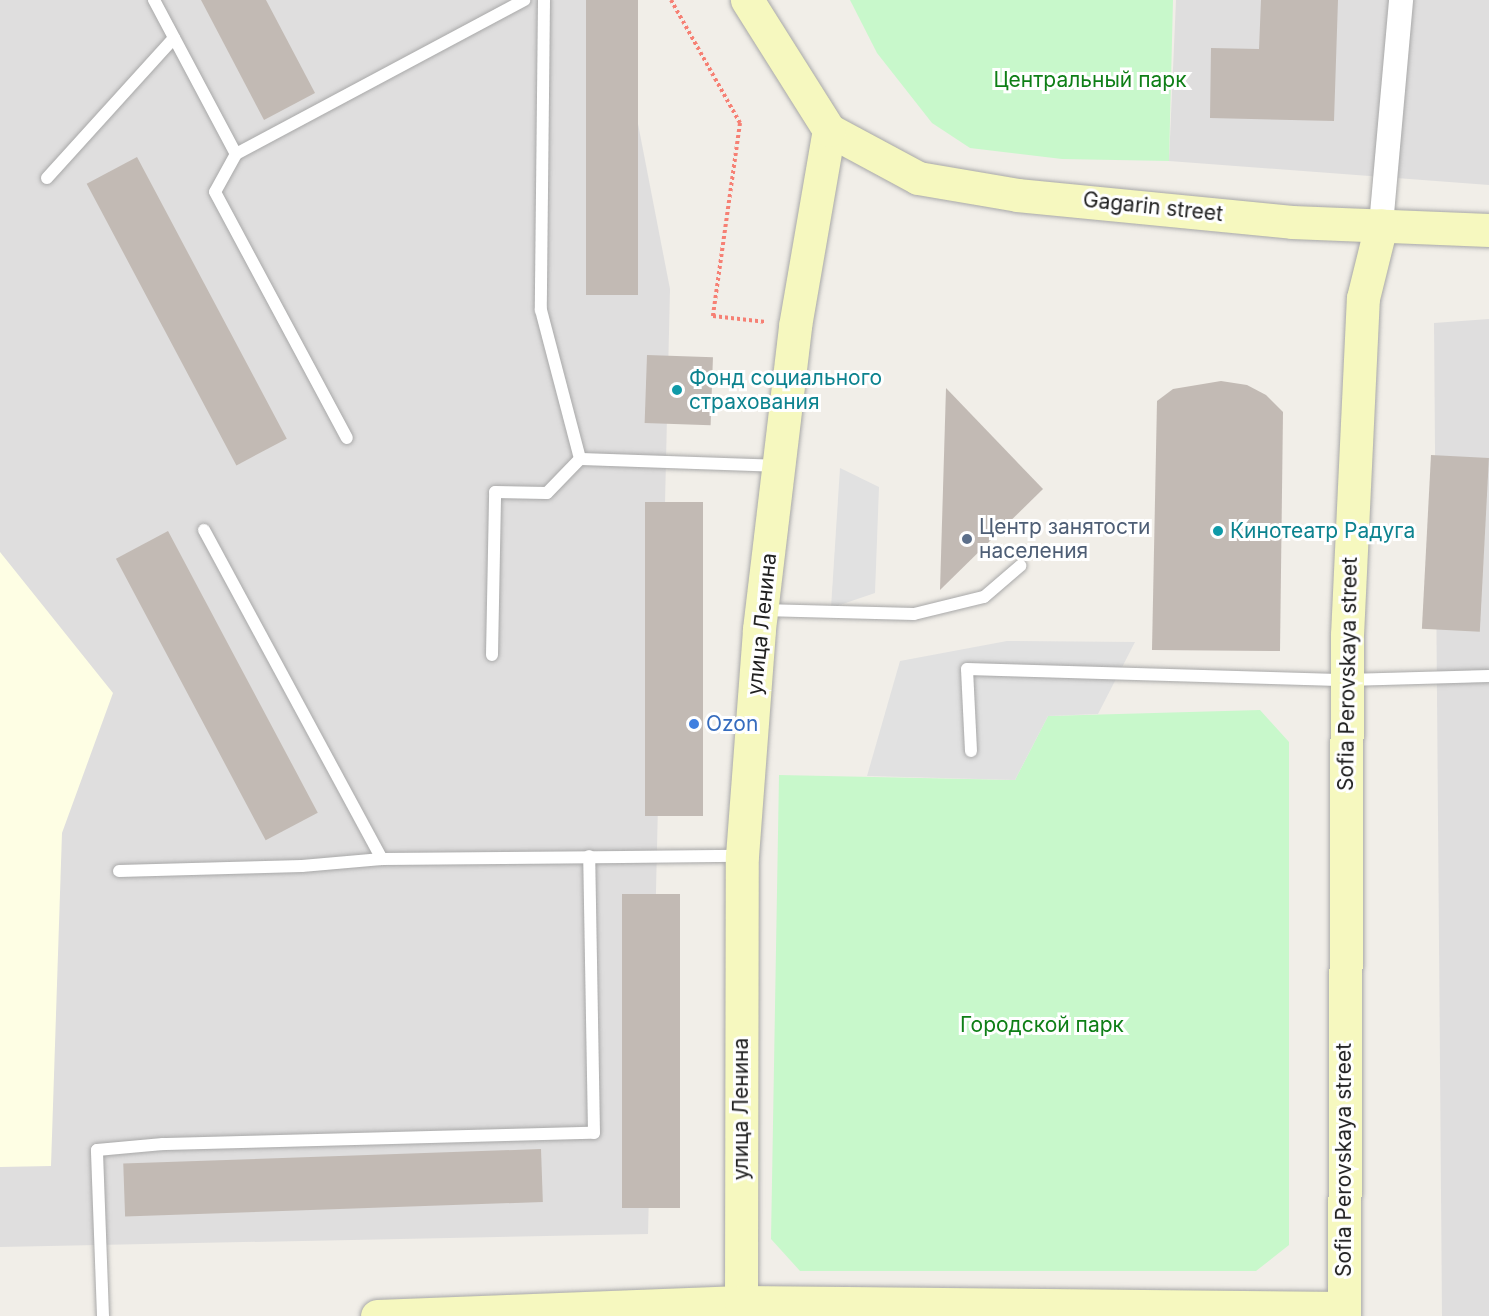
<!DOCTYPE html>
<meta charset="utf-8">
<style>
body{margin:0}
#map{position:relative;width:1489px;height:1316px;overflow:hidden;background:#f1eee8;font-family:Inter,sans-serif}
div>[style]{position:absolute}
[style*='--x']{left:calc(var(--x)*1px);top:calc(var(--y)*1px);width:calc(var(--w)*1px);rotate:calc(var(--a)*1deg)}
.residential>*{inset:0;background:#dfdede}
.education>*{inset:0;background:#fefee4}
.park>*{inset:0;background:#c8f8cb}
.parking>*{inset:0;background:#e1e1e1}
.building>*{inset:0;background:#c2bab4;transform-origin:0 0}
.path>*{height:4px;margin-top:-2px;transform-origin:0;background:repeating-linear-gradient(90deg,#f68074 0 3px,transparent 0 6px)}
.roads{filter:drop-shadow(0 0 2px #a8a8a8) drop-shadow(0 0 2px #a8a8a8)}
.lane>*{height:12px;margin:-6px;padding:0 6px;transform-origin:6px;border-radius:6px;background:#fff}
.street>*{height:24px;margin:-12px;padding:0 12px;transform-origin:12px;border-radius:12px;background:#fff}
.secondary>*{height:33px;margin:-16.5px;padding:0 16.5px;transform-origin:16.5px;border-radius:16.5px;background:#f6f8bf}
.dots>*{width:16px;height:16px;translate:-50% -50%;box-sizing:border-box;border:3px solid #fff;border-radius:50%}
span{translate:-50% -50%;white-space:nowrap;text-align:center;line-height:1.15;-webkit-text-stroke:6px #fff;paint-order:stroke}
.park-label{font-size:21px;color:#0f7f17}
.street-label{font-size:21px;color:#212121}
.culture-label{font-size:21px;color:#0d838f}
.left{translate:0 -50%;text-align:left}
.service-label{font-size:21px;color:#4e5e75}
.shop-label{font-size:21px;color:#366cbe}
</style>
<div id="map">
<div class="residential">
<i style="clip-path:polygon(0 0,614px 0,670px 289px,648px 1234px,0 1247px)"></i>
<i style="clip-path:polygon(1176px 0,1489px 0,1489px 185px,1169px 161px)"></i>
<i style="clip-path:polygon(1489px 319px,1489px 1316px,1442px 1316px,1434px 323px)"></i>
</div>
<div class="education">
<i style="clip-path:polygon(0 552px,113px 693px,62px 833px,51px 1166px,0 1167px)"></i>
</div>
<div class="park">
<i style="clip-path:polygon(850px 0,1173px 0,1169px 161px,1062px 159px,970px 148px,932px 123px,877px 53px)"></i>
<i style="clip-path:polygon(1260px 710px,1289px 742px,1289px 1245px,1256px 1271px,800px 1271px,771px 1239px,779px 775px,1015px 780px,1048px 716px)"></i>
</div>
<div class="parking">
<i style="clip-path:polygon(840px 468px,879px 487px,875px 593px,831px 608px)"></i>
<i style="clip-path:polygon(1007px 641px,1135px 642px,1098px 714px,1048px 716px,1015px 780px,867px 776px,900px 661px)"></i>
</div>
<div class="building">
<i style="clip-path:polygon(201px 0,266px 0,315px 93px,264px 120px)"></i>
<i style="left:586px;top:0;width:52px;height:295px"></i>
<i style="clip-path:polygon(1261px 0,1338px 0,1334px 121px,1210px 118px,1211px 48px,1259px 49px)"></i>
<i style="left:137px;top:157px;width:319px;height:57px;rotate:62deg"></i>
<i style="left:647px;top:355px;width:66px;height:68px;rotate:2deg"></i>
<i style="clip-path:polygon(1221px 381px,1247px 385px,1266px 395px,1283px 412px,1280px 651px,1152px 650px,1157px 401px,1173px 389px)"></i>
<i style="clip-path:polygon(946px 388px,1043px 489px,940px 590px)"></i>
<i style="left:1431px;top:455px;width:58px;height:174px;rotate:3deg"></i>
<i style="left:703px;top:502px;width:314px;height:58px;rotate:90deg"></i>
<i style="left:168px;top:531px;width:319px;height:59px;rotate:62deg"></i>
<i style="left:680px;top:894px;width:314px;height:58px;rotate:90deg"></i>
<i style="left:541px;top:1149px;width:53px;height:418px;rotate:88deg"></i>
</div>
<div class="path">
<i style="--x:671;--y:0;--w:141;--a:60.7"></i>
<i style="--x:740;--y:123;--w:195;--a:98"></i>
<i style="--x:713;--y:316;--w:53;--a:6.5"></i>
</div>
<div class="roads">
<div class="lane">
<i style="--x:154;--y:0;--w:174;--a:62"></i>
<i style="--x:236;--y:154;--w:327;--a:-28.1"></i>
<i style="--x:544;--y:0;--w:310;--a:90.6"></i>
<i style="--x:541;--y:310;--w:154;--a:75.3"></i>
<i style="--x:580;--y:459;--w:196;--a:2"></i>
<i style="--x:236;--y:154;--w:43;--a:118.9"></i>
<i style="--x:215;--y:192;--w:279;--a:61.8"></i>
<i style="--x:47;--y:178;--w:189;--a:-47.8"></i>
<i style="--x:204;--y:530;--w:374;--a:61.6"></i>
<i style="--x:762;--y:610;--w:152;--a:1.5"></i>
<i style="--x:914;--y:614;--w:72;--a:-13.7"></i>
<i style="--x:984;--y:597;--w:48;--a:-40.7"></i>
<i style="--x:492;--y:655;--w:163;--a:-88.9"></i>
<i style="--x:495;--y:492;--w:52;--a:1.1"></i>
<i style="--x:547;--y:493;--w:47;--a:-45.9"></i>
<i style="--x:971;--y:751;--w:82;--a:-92.8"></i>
<i style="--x:967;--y:669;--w:380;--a:1.7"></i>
<i style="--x:1347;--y:680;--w:142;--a:-1.6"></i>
<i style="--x:119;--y:871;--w:183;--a:-1.6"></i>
<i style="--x:302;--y:866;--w:80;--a:-5"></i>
<i style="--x:382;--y:859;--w:359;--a:-0.5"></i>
<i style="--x:103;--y:1316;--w:166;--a:-92.1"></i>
<i style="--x:97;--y:1150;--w:66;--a:-5.2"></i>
<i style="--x:163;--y:1144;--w:431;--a:-1.5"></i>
<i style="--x:594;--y:1133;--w:277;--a:-91"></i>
</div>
<div class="street">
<i style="--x:1381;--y:225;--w:226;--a:-84.9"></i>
</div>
<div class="secondary">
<i style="--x:829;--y:130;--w:101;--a:28.3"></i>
<i style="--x:918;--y:178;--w:100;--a:9.7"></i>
<i style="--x:1017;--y:195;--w:276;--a:5.6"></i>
<i style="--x:1292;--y:222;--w:197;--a:2.3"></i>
<i style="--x:741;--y:1302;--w:446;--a:-89.9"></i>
<i style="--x:742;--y:856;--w:228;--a:-85.7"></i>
<i style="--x:759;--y:629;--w:305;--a:-83.2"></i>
<i style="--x:795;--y:326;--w:199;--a:-80.2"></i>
<i style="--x:829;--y:130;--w:154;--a:-122.2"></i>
<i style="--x:377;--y:1316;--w:364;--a:-2.2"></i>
<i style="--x:741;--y:1302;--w:603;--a:0.57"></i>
<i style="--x:1344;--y:1316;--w:681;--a:-89.75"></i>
<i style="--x:1347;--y:635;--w:337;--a:-87.3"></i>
<i style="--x:1363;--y:298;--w:75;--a:-76.1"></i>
</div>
</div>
<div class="dots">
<i style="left:677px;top:390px;background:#0f9aa8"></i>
<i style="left:1218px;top:531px;background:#0f9aa8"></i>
<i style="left:967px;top:539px;background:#5c6f8a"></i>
<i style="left:694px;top:724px;background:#3f7fe0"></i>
</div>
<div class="park-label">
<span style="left:1090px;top:80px">Центральный парк</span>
<span style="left:1042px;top:1025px">Городской парк</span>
</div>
<div class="street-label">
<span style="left:1153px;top:207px;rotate:6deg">Gagarin street</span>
<span style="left:762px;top:624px;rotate:-84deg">улица Ленина</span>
<span style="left:1348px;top:674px;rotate:-89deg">Sofia Perovskaya street</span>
<span style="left:741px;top:1109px;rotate:-90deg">улица Ленина</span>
<span style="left:1344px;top:1160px;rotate:-90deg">Sofia Perovskaya street</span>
</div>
<div class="culture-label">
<span class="left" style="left:689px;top:390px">Фонд социального<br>страхования</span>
<span class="left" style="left:1230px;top:531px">Кинотеатр Радуга</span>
</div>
<div class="service-label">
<span class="left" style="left:979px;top:539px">Центр занятости<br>населения</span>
</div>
<div class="shop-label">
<span class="left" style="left:706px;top:724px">Ozon</span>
</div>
</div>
